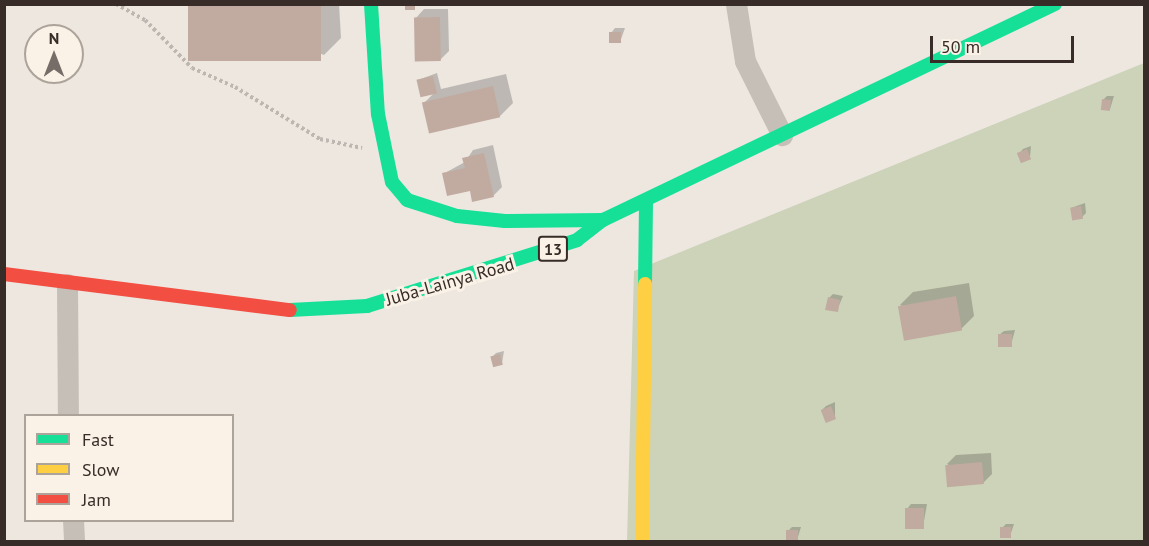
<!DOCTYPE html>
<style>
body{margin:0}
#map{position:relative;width:1149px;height:546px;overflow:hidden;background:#ede7e0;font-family:"PT Sans",sans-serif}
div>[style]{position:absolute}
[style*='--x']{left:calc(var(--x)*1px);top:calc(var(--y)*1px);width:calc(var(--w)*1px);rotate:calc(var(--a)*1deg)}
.green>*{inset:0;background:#cdd3b9}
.shadow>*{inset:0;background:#0003}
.building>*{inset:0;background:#c1aba0;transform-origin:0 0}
.path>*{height:4px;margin-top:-2px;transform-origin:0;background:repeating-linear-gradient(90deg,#beb7b1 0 3px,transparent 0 6px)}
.street>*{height:21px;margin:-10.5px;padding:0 10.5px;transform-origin:10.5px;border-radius:10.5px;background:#c6bfb8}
.fast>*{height:14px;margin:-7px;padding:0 7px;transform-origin:7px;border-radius:7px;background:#16e098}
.slow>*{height:14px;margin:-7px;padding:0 7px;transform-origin:7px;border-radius:7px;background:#ffcf43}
.jam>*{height:14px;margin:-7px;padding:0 7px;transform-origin:7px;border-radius:7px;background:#f24e42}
span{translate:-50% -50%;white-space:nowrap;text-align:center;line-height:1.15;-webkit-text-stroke:6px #faf2e7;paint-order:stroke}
.shield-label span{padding:2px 4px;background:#faf2e7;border:2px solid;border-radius:4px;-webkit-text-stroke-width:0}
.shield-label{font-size:16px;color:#372c27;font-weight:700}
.street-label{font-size:18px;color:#372c27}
.frame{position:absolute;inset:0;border:6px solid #372c27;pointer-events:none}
.legend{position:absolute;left:24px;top:414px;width:210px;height:108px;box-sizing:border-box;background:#faf2e7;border:2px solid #aca39a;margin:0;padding:8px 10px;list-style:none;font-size:18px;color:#372c27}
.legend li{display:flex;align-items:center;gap:12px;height:30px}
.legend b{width:30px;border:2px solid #aca39a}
.north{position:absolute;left:24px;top:24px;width:60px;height:60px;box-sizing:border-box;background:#faf2e7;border:2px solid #aca39a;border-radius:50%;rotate:0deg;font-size:16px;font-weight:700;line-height:24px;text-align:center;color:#372c27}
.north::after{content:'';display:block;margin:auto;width:21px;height:27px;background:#776d68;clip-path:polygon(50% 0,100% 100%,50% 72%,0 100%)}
.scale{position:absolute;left:930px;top:36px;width:144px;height:27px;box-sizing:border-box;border:3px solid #372c27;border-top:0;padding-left:8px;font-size:18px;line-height:21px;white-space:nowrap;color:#372c27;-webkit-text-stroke:4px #faf2e7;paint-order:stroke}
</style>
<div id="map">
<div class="green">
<i style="clip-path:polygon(1144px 63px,1144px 541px,627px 542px,634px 271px)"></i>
</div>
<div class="shadow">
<i style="clip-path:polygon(189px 4px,339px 4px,341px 38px,324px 55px)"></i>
<i style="clip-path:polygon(424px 9px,448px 9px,449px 51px,440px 60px,415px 19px)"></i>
<i style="clip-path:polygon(615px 28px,625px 28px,620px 42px,611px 33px)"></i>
<i style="clip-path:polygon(437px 73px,441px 89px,506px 74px,513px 103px,500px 116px,424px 103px,434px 93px,418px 80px)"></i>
<i style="clip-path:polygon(1107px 96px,1114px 96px,1110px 109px,1103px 100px)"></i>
<i style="clip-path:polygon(493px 145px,502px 187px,493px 196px,443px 174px,465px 162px,473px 150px)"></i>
<i style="clip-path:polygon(1031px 146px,1030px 157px,1019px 154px,1023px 149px)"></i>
<i style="clip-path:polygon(1085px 203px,1086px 213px,1082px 217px,1071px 208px)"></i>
<i style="clip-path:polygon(969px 283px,974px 316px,961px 329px,900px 305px,913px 292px)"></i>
<i style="clip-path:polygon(833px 294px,843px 296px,837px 310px,829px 298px)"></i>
<i style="clip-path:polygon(1015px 330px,1011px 345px,999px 335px,1004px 331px)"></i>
<i style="clip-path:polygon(504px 351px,502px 363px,491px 358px,496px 353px)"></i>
<i style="clip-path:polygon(835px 402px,835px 418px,822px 410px,826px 406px)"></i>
<i style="clip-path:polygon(991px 453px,992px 474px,983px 483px,947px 464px,956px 455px)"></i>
<i style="clip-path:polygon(911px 504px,927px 504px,923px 527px,907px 509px)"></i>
<i style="clip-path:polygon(1006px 524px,1014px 524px,1010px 536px,1002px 528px)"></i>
<i style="clip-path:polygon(792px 527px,801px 527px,797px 540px,788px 531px)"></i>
</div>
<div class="building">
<i style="left:188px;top:4px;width:133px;height:57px"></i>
<i style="left:405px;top:4px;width:10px;height:6px"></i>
<i style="left:440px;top:17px;width:44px;height:26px;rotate:89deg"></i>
<i style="left:609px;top:32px;width:12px;height:11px"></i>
<i style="left:433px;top:76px;width:18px;height:17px;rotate:77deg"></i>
<i style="left:493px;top:86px;width:32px;height:73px;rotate:77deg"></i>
<i style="left:1102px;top:99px;width:9px;height:11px;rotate:6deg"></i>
<i style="left:1027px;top:149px;width:11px;height:11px;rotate:68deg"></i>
<i style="clip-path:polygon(484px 153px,494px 197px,472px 202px,470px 191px,447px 196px,442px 173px,465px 168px,462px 158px)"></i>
<i style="left:1081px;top:206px;width:13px;height:11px;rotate:81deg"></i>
<i style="left:956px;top:296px;width:35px;height:59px;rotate:80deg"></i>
<i style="clip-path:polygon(828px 297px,840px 300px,838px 312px,825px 310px)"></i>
<i style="left:998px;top:334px;width:14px;height:13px"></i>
<i style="left:500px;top:354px;width:11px;height:10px;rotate:75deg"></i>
<i style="left:831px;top:406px;width:14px;height:11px;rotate:69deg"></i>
<i style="left:982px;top:462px;width:22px;height:37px;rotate:85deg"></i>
<i style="left:905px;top:508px;width:19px;height:21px"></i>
<i style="left:1000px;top:527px;width:11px;height:11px"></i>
<i style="left:798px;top:530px;width:12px;height:12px;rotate:90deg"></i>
</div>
<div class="path">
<i style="--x:116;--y:4;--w:33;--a:29"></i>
<i style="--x:145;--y:20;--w:67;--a:45.6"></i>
<i style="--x:192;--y:68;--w:47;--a:23.8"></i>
<i style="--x:235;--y:87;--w:100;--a:31.5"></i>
<i style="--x:320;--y:139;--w:43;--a:12.1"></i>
</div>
<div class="street">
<i style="--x:736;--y:4;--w:58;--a:81"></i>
<i style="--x:745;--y:61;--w:83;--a:63.4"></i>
<i style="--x:67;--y:284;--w:132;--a:89.6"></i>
<i style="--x:73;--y:520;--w:22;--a:87"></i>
</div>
<div class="fast">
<i style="--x:371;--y:4;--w:110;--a:86.4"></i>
<i style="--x:378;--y:114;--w:69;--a:78.4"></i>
<i style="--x:392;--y:182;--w:23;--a:50"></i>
<i style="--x:407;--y:200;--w:52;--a:17.7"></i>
<i style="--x:457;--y:216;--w:48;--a:5.9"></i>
<i style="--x:505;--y:221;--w:98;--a:-0.6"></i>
<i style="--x:645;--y:284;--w:83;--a:-89.3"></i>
<i style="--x:290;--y:310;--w:77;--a:-3"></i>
<i style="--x:367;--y:306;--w:220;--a:-17.4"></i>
<i style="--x:577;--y:240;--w:33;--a:-38"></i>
<i style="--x:603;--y:220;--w:501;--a:-25.54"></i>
</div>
<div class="slow">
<i style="--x:642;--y:542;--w:258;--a:-89.3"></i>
</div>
<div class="jam">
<i style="--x:4;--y:274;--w:288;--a:7.2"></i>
</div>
<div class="shield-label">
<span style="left:553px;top:249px">13</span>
</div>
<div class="street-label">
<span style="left:450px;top:282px;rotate:-16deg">Juba-Lainya Road</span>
</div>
<div class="frame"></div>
<ul class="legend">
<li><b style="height:8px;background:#16e098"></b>Fast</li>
<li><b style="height:8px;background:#ffcf43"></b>Slow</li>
<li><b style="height:8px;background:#f24e42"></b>Jam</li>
</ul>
<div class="north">N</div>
<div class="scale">50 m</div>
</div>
